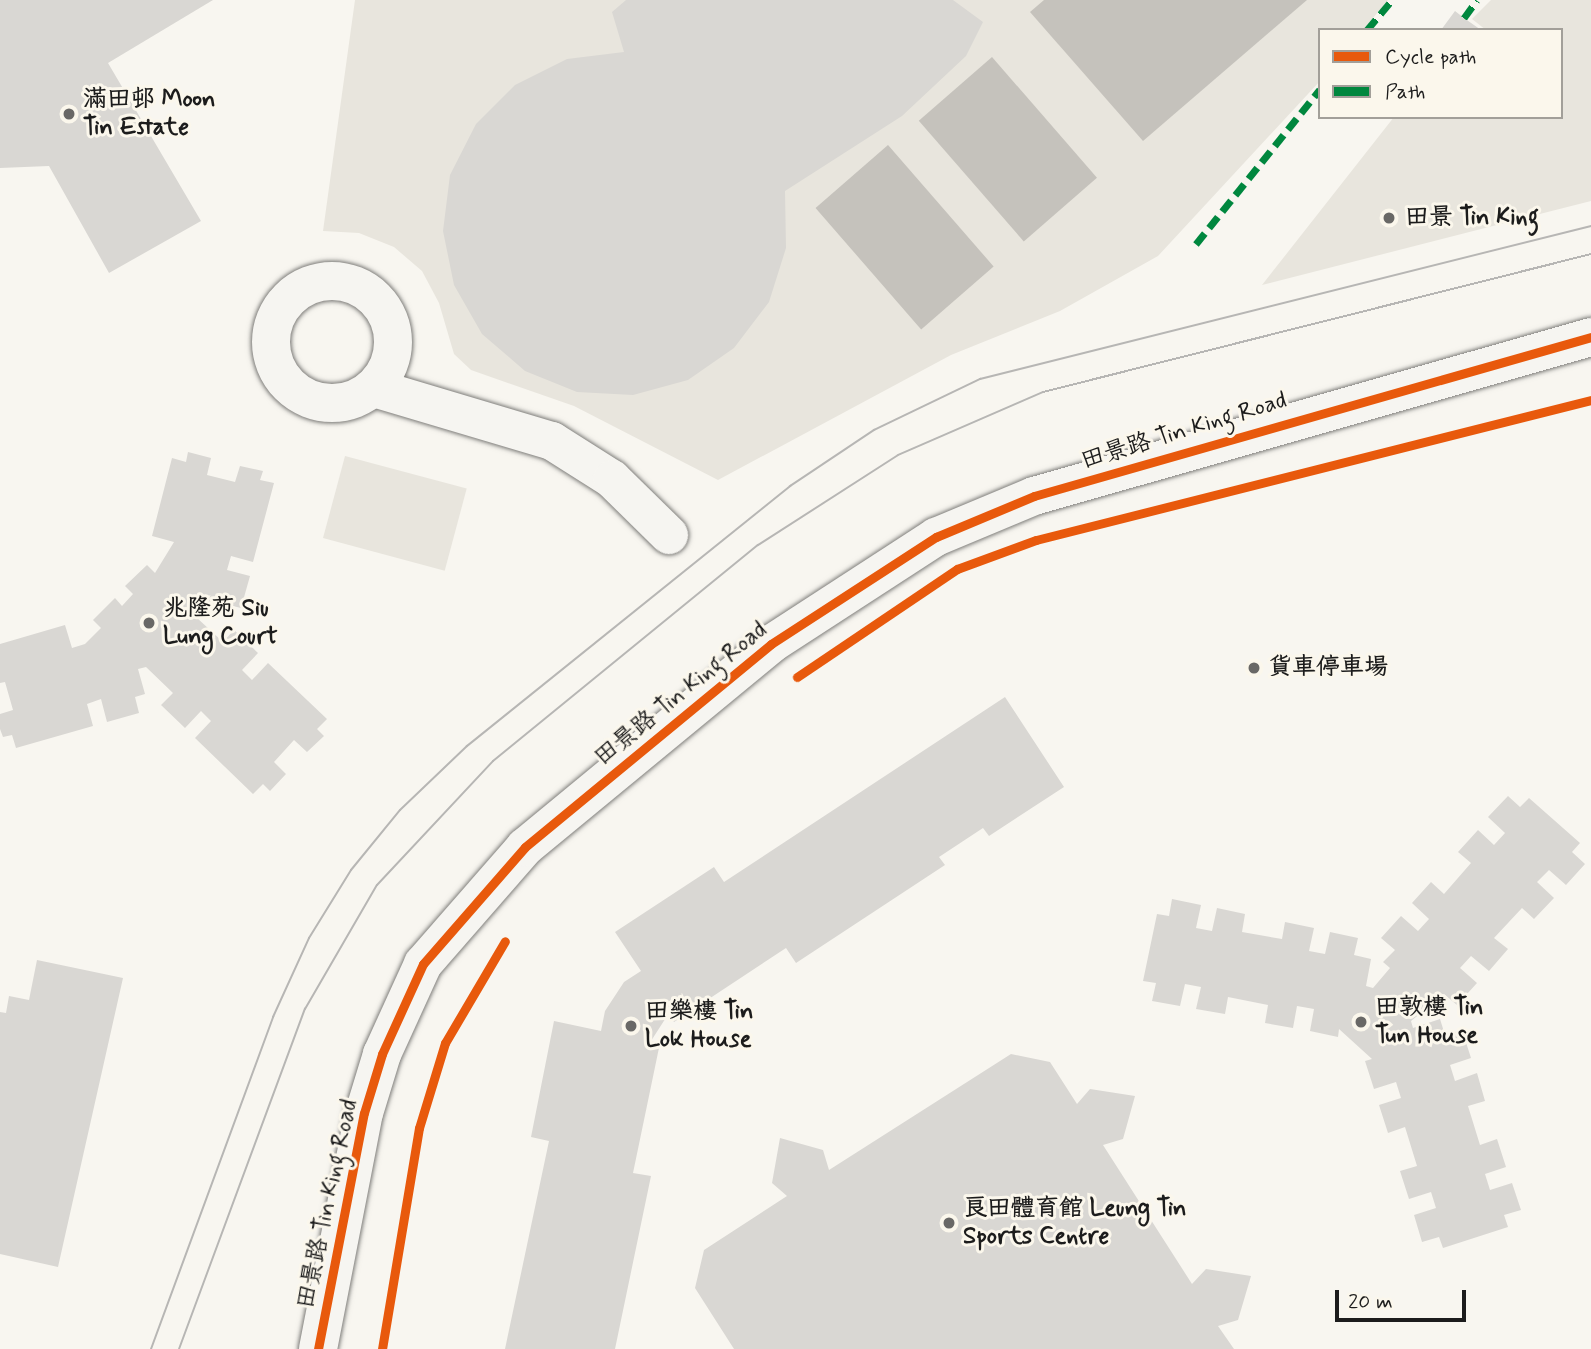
<!DOCTYPE html>
<meta charset="utf-8">
<style>
body{margin:0}
#map{position:relative;width:1591px;height:1349px;overflow:hidden;background:#f8f6f0;font-family:Mynerve,"LXGW WenKai TC",sans-serif}
div>[style]{position:absolute}
[style*='--x']{left:calc(var(--x)*1px);top:calc(var(--y)*1px);width:calc(var(--w)*1px);rotate:calc(var(--a)*1deg)}
.built>*{inset:0;background:#e8e5dd;transform-origin:0 0}
.water>*{inset:0;background:#c5c2bc;transform-origin:0 0}
.building>*{inset:0;background:#d9d7d3}
.roads{filter:drop-shadow(0 0 2px #7f7e7b) drop-shadow(0 0 2px #7f7e7b)}
.minor>*{height:38px;margin:-19px;padding:0 19px;transform-origin:19px;border-radius:19px;background:#f6f5f1}
.minor>.ring{margin:-19px;padding:0;box-sizing:content-box;background:none;border:38px solid #f6f5f1;border-radius:50%}
.tram>*{height:2px;margin:-1px;padding:0 1px;transform-origin:1px;border-radius:1px;background:#b7b6b4}
.quiet>*{height:7px;margin-top:-3.5px;transform-origin:0;background:repeating-linear-gradient(90deg,#00873e 0 14px,transparent 0 21px)}
.cycleway>*{height:9px;margin:-4.5px;padding:0 4.5px;transform-origin:4.5px;border-radius:4.5px;background:#e8590c}
.dots>*{width:19px;height:19px;translate:-50% -50%;box-sizing:border-box;border:4px solid #fbf7ec;border-radius:50%}
span{translate:-50% -50%;white-space:nowrap;text-align:center;line-height:1.15;-webkit-text-stroke:6px #fbf7ec;paint-order:stroke}
.poi-label{font-size:24px;color:#1c1c1c;font-weight:700}
.left{translate:0 -50%;text-align:left}
.street-label{font-size:24px;color:#1c1c1c}
.legend{position:absolute;left:1318px;top:28px;width:245px;height:91px;box-sizing:border-box;background:#fbf7ec;border:2px solid #a29f99;margin:0;padding:9px 12px;list-style:none;font-size:21px;color:#1c1c1c}
.legend li{display:flex;align-items:center;gap:14px;height:35px}
.legend b{width:35px;border:2px solid #a29f99}
.scale{position:absolute;left:1335px;top:1290px;width:131px;height:32px;box-sizing:border-box;border:4px solid #1c1c1c;border-top:0;padding-left:9px;font-size:21px;line-height:24px;white-space:nowrap;color:#1c1c1c;-webkit-text-stroke:5px #fbf7ec;paint-order:stroke}
</style>
<div id="map">
<div class="built">
<i style="clip-path:polygon(355px 0,1388px 0,1363px 30px,1320px 30px,1320px 81px,1158px 256px,1060px 311px,951px 355px,718px 480px,574px 406px,471px 370px,454px 354px,439px 303px,422px 271px,394px 247px,359px 233px,323px 231px)"></i>
<i style="clip-path:polygon(1491px 0,1591px 0,1591px 201px,1262px 285px,1394px 117px,1561px 117px,1561px 30px,1486px 30px,1472px 19px)"></i>
<i style="left:345px;top:456px;width:126px;height:85px;rotate:15deg"></i>
</div>
<div class="water">
<i style="clip-path:polygon(1044px 0,1307px 0,1143px 141px,1030px 12px)"></i>
<i style="left:992px;top:57px;width:160px;height:97px;rotate:49deg"></i>
<i style="left:888px;top:145px;width:161px;height:96px;rotate:49deg"></i>
</div>
<div class="building">
<i style="clip-path:polygon(0 0,213px 0,108px 63px,201px 221px,109px 273px,49px 166px,0 168px)"></i>
<i style="clip-path:polygon(626px 0,953px 0,983px 22px,966px 56px,902px 116px,785px 191px,786px 248px,769px 302px,734px 348px,688px 380px,633px 395px,577px 392px,525px 371px,482px 334px,454px 285px,443px 231px,450px 175px,476px 124px,515px 85px,567px 59px,624px 52px,612px 12px)"></i>
<i style="clip-path:polygon(1455px 11px,1464px 18px,1481px 30px,1441px 30px)"></i>
<i style="clip-path:polygon(188px 452px,211px 458px,207px 475px,235px 482px,240px 466px,263px 471px,260px 480px,274px 483px,253px 562px,231px 556px,227px 570px,250px 576px,241px 608px,225px 604px,222px 614px,198px 608px,196px 617px,223px 642px,234px 630px,258px 653px,242px 670px,252px 680px,268px 663px,327px 719px,317px 729px,324px 736px,307px 752px,294px 740px,274px 762px,286px 774px,270px 791px,263px 784px,253px 794px,195px 738px,211px 721px,201px 711px,185px 728px,161px 705px,173px 693px,146px 667px,138px 669px,145px 694px,135px 697px,139px 713px,107px 722px,101px 699px,87px 704px,93px 726px,16px 748px,12px 735px,3px 737px,0 729px,0 714px,13px 710px,5px 682px,0 683px,0 644px,65px 625px,72px 648px,85px 644px,101px 628px,93px 620px,115px 598px,122px 606px,133px 594px,125px 586px,147px 565px,155px 573px,174px 542px,152px 536px,172px 458px,186px 462px)"></i>
<i style="clip-path:polygon(1005px 697px,1064px 787px,989px 836px,983px 828px,939px 857px,945px 865px,796px 963px,786px 948px,674px 1022px,669px 1013px,651px 1041px,660px 1043px,633px 1173px,651px 1176px,615px 1349px,505px 1349px,549px 1141px,531px 1137px,554px 1021px,601px 1031px,605px 1011px,624px 982px,641px 971px,615px 932px,714px 867px,724px 882px)"></i>
<i style="clip-path:polygon(1508px 796px,1520px 807px,1529px 798px,1580px 843px,1572px 852px,1585px 864px,1566px 885px,1549px 870px,1537px 882px,1554px 898px,1534px 919px,1522px 908px,1494px 938px,1508px 949px,1489px 971px,1471px 956px,1460px 968px,1477px 983px,1457px 1005px,1444px 994px,1411px 1021px,1413px 1028px,1440px 1019px,1445px 1035px,1462px 1030px,1471px 1058px,1450px 1065px,1455px 1081px,1477px 1073px,1485px 1101px,1468px 1106px,1480px 1145px,1497px 1139px,1506px 1167px,1485px 1174px,1490px 1190px,1512px 1183px,1521px 1210px,1504px 1215px,1508px 1227px,1443px 1248px,1439px 1237px,1422px 1242px,1414px 1215px,1436px 1208px,1431px 1192px,1409px 1199px,1400px 1171px,1417px 1166px,1405px 1127px,1388px 1133px,1379px 1105px,1401px 1098px,1396px 1082px,1374px 1089px,1365px 1061px,1372px 1059px,1339px 1029px,1338px 1037px,1310px 1031px,1314px 1009px,1297px 1006px,1293px 1028px,1265px 1023px,1268px 1005px,1228px 997px,1225px 1014px,1196px 1009px,1201px 987px,1185px 984px,1180px 1006px,1152px 1001px,1156px 983px,1143px 981px,1157px 914px,1169px 916px,1172px 899px,1201px 905px,1196px 928px,1212px 931px,1217px 908px,1245px 914px,1242px 932px,1282px 939px,1285px 922px,1314px 928px,1309px 951px,1325px 954px,1330px 932px,1358px 938px,1354px 955px,1371px 959px,1366px 986px,1373px 988px,1390px 968px,1383px 962px,1395px 950px,1381px 938px,1401px 916px,1418px 931px,1429px 919px,1412px 903px,1431px 882px,1444px 894px,1471px 863px,1458px 852px,1478px 830px,1494px 845px,1505px 833px,1488px 817px)"></i>
<i style="clip-path:polygon(37px 960px,123px 978px,58px 1267px,0 1254px,0 1012px,6px 1013px,9px 996px,29px 1000px)"></i>
<i style="clip-path:polygon(1011px 1054px,1050px 1062px,1077px 1104px,1090px 1089px,1135px 1096px,1123px 1139px,1103px 1145px,1192px 1284px,1206px 1269px,1251px 1276px,1238px 1320px,1218px 1326px,1234px 1349px,734px 1349px,695px 1288px,704px 1250px,787px 1196px,772px 1183px,780px 1138px,823px 1150px,829px 1170px)"></i>
</div>
<div class="roads">
<div class="minor">
<i class="ring" style="left:271px;top:281px;width:84px;height:84px"></i>
<i style="--x:374;--y:388;--w:186;--a:16.6"></i>
<i style="--x:552;--y:441;--w:71;--a:32.3"></i>
<i style="--x:612;--y:479;--w:80;--a:44.5"></i>
<i style="--x:318;--y:1349;--w:240;--a:-79"></i>
<i style="--x:364;--y:1113;--w:62;--a:-73"></i>
<i style="--x:382;--y:1054;--w:99;--a:-65.5"></i>
<i style="--x:423;--y:964;--w:155;--a:-48.9"></i>
<i style="--x:525;--y:847;--w:319;--a:-39.5"></i>
<i style="--x:771;--y:644;--w:197;--a:-33"></i>
<i style="--x:936;--y:537;--w:106;--a:-22.7"></i>
<i style="--x:1034;--y:496;--w:579;--a:-15.93"></i>
</div>
</div>
<div class="tram">
<i style="--x:151;--y:1349;--w:354;--a:-69.8"></i>
<i style="--x:273;--y:1017;--w:87;--a:-65.5"></i>
<i style="--x:309;--y:938;--w:80;--a:-58.3"></i>
<i style="--x:351;--y:870;--w:77;--a:-50.8"></i>
<i style="--x:400;--y:810;--w:93;--a:-43.7"></i>
<i style="--x:467;--y:746;--w:415;--a:-38.8"></i>
<i style="--x:790;--y:486;--w:101;--a:-33.7"></i>
<i style="--x:874;--y:430;--w:118;--a:-25.7"></i>
<i style="--x:980;--y:379;--w:630;--a:-14.06"></i>
<i style="--x:179;--y:1349;--w:363;--a:-69.7"></i>
<i style="--x:305;--y:1009;--w:143;--a:-59.9"></i>
<i style="--x:377;--y:885;--w:170;--a:-46.9"></i>
<i style="--x:493;--y:761;--w:342;--a:-39.2"></i>
<i style="--x:758;--y:545;--w:166;--a:-32.7"></i>
<i style="--x:898;--y:455;--w:158;--a:-23.5"></i>
<i style="--x:1043;--y:392;--w:565;--a:-14.13"></i>
</div>
<div class="quiet">
<i style="--x:1464;--y:18;--w:22;--a:-54"></i>
<i style="--x:1367;--y:30;--w:39;--a:-50"></i>
<i style="--x:1196;--y:244;--w:198;--a:-51.3"></i>
</div>
<div class="cycleway">
<i style="--x:797;--y:677;--w:193;--a:-34"></i>
<i style="--x:957;--y:569;--w:84;--a:-20.2"></i>
<i style="--x:1036;--y:540;--w:572;--a:-14.16"></i>
<i style="--x:318;--y:1349;--w:240;--a:-79"></i>
<i style="--x:364;--y:1113;--w:62;--a:-73"></i>
<i style="--x:382;--y:1054;--w:99;--a:-65.5"></i>
<i style="--x:423;--y:964;--w:155;--a:-48.9"></i>
<i style="--x:525;--y:847;--w:319;--a:-39.5"></i>
<i style="--x:771;--y:644;--w:197;--a:-33"></i>
<i style="--x:936;--y:537;--w:106;--a:-22.7"></i>
<i style="--x:1034;--y:496;--w:579;--a:-15.93"></i>
<i style="--x:382;--y:1349;--w:224;--a:-80.5"></i>
<i style="--x:419;--y:1128;--w:89;--a:-73"></i>
<i style="--x:445;--y:1043;--w:118;--a:-59.5"></i>
</div>
<div class="dots">
<i style="left:69px;top:114px;background:#696866"></i>
<i style="left:1389px;top:218px;background:#696866"></i>
<i style="left:149px;top:623px;background:#696866"></i>
<i style="left:1254px;top:668px;background:#696866"></i>
<i style="left:1361px;top:1022px;background:#696866"></i>
<i style="left:631px;top:1026px;background:#696866"></i>
<i style="left:949px;top:1223px;background:#696866"></i>
</div>
<div class="poi-label">
<span class="left" style="left:83px;top:114px">滿田邨 Moon<br>Tin Estate</span>
<span class="left" style="left:1405px;top:218px">田景 Tin King</span>
<span class="left" style="left:163px;top:623px">兆隆苑 Siu<br>Lung Court</span>
<span class="left" style="left:1268px;top:668px">貨車停車場</span>
<span class="left" style="left:1375px;top:1022px">田敦樓 Tin<br>Tun House</span>
<span class="left" style="left:645px;top:1026px">田樂樓 Tin<br>Lok House</span>
<span class="left" style="left:963px;top:1223px">良田體育館 Leung Tin<br>Sports Centre</span>
</div>
<div class="street-label">
<span style="left:1184px;top:431px;rotate:-17deg">田景路 Tin King Road</span>
<span style="left:681px;top:694px;rotate:-39deg">田景路 Tin King Road</span>
<span style="left:328px;top:1204px;rotate:-78deg">田景路 Tin King Road</span>
</div>
<ul class="legend">
<li><b style="height:9px;background:#e8590c"></b>Cycle path</li>
<li><b style="height:9px;background:#00873e"></b>Path</li>
</ul>
<div class="scale">20 m</div>
</div>
